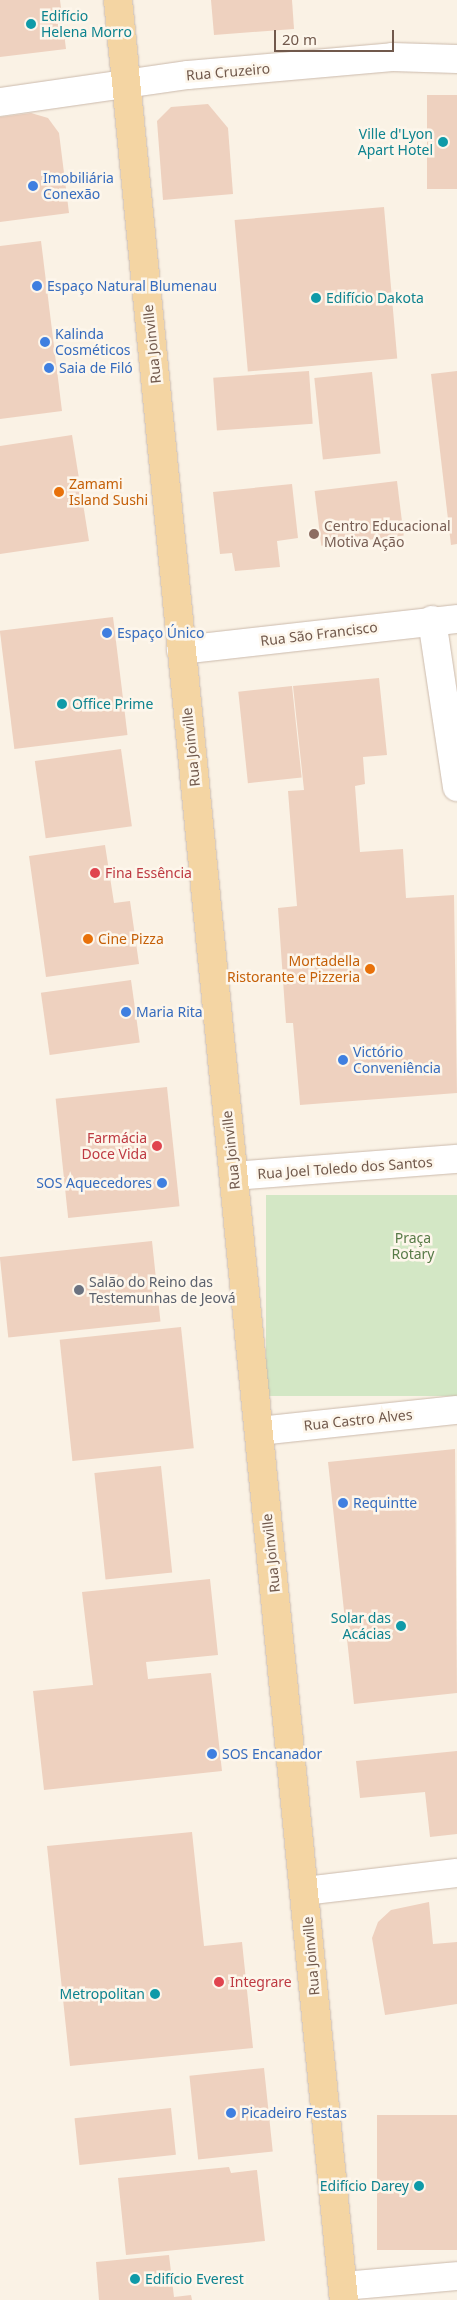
<!DOCTYPE html>
<meta charset="utf-8">
<style>
body{margin:0}
#map{position:relative;width:457px;height:2300px;overflow:hidden;background:#faf2e5;font-family:"Noto Sans",sans-serif}
div>[style]{position:absolute}
[style*='--x']{left:calc(var(--x)*1px);top:calc(var(--y)*1px);width:calc(var(--w)*1px);rotate:calc(var(--a)*1deg)}
.green>*{inset:0;background:#d3e7c5;transform-origin:0 0}
.building>*{inset:0;background:#eed1bf;transform-origin:0 0}
.roads{filter:drop-shadow(0 0 1px #cbbaac) drop-shadow(0 0 1px #cbbaac)}
.minor>*{height:28px;margin:-14px;padding:0 14px;transform-origin:14px;border-radius:14px;background:#fff}
.major>*{height:28px;margin:-14px;padding:0 14px;transform-origin:14px;border-radius:14px;background:#f4d5a3}
.dots>*{width:14px;height:14px;translate:-50% -50%;box-sizing:border-box;border:2px solid #fdf6eb;border-radius:50%}
span{translate:-50% -50%;white-space:nowrap;text-align:center;line-height:1.15;-webkit-text-stroke:5px #fdf6eb;paint-order:stroke}
.culture-label{font-size:14px;color:#0d838f}
.left{translate:0 -50%;text-align:left}
.right{translate:-100% -50%;text-align:right}
.street-label{font-size:14px;color:#71594c}
.shop-label{font-size:14px;color:#366cbe}
.food-label{font-size:14px;color:#c56008}
.education-label{font-size:14px;color:#785e54}
.health-label{font-size:14px;color:#be3a42}
.park-label{font-size:14px;color:#587b48}
.worship-label{font-size:14px;color:#5b616d}
.scale{position:absolute;left:274px;top:30px;width:120px;height:22px;box-sizing:border-box;border:2px solid #71594c;border-top:0;padding-left:6px;font-size:15px;line-height:18px;white-space:nowrap;color:#71594c;-webkit-text-stroke:4px #fdf6eb;paint-order:stroke}
</style>
<div id="map">
<div class="green">
<i style="left:457px;top:1195px;width:201px;height:191px;rotate:90deg"></i>
</div>
<div class="building">
<i style="clip-path:polygon(0 0,60px 0,66px 49px,0 57px)"></i>
<i style="clip-path:polygon(211px 0,292px 0,294px 29px,214px 35px)"></i>
<i style="left:457px;top:95px;width:94px;height:30px;rotate:90deg"></i>
<i style="clip-path:polygon(208px 104px,228px 128px,233px 194px,163px 200px,157px 121px,171px 107px)"></i>
<i style="clip-path:polygon(31px 113px,48px 118px,59px 133px,69px 213px,0 222px,0 117px)"></i>
<i style="left:384px;top:207px;width:152px;height:150px;rotate:85deg"></i>
<i style="clip-path:polygon(41px 241px,62px 411px,0 419px,0 246px)"></i>
<i style="left:309px;top:371px;width:53px;height:96px;rotate:86deg"></i>
<i style="clip-path:polygon(457px 371px,457px 544px,451px 545px,431px 374px)"></i>
<i style="left:372px;top:372px;width:82px;height:58px;rotate:84deg"></i>
<i style="clip-path:polygon(72px 435px,89px 541px,0 554px,0 446px)"></i>
<i style="left:397px;top:481px;width:55px;height:83px;rotate:83deg"></i>
<i style="clip-path:polygon(292px 484px,298px 538px,277px 541px,280px 567px,235px 571px,232px 553px,220px 554px,213px 492px)"></i>
<i style="left:113px;top:617px;width:119px;height:114px;rotate:83deg"></i>
<i style="clip-path:polygon(379px 678px,387px 755px,363px 757px,365px 784px,355px 786px,360px 852px,403px 849px,406px 898px,454px 895px,457px 1093px,300px 1105px,293px 1023px,286px 1023px,278px 908px,297px 906px,288px 791px,304px 790px,293px 686px)"></i>
<i style="left:292px;top:686px;width:92px;height:54px;rotate:84deg"></i>
<i style="left:121px;top:749px;width:78px;height:87px;rotate:82deg"></i>
<i style="clip-path:polygon(105px 845px,114px 903px,130px 901px,139px 964px,46px 977px,29px 856px)"></i>
<i style="left:131px;top:980px;width:63px;height:91px;rotate:82deg"></i>
<i style="left:167px;top:1087px;width:120px;height:112px;rotate:84deg"></i>
<i style="left:152px;top:1241px;width:81px;height:153px;rotate:84deg"></i>
<i style="left:181px;top:1327px;width:122px;height:122px;rotate:84deg"></i>
<i style="clip-path:polygon(455px 1449px,457px 1693px,354px 1704px,328px 1462px)"></i>
<i style="left:161px;top:1466px;width:107px;height:67px;rotate:84deg"></i>
<i style="clip-path:polygon(210px 1579px,218px 1655px,146px 1662px,148px 1679px,211px 1673px,222px 1771px,44px 1790px,33px 1691px,93px 1685px,82px 1592px)"></i>
<i style="clip-path:polygon(457px 1751px,457px 1834px,430px 1837px,425px 1792px,360px 1798px,356px 1761px)"></i>
<i style="clip-path:polygon(192px 1832px,204px 1946px,242px 1942px,253px 2048px,70px 2066px,47px 1846px)"></i>
<i style="clip-path:polygon(429px 1902px,433px 1944px,457px 1942px,457px 2004px,385px 2015px,372px 1938px,378px 1922px,391px 1910px)"></i>
<i style="left:264px;top:2068px;width:84px;height:75px;rotate:84deg"></i>
<i style="left:171px;top:2108px;width:47px;height:97px;rotate:84deg"></i>
<i style="left:457px;top:2115px;width:135px;height:80px;rotate:90deg"></i>
<i style="clip-path:polygon(229px 2167px,231px 2173px,257px 2170px,265px 2241px,126px 2255px,118px 2178px)"></i>
<i style="clip-path:polygon(169px 2255px,174px 2297px,191px 2295px,192px 2300px,99px 2300px,96px 2262px)"></i>
</div>
<div class="roads">
<div class="minor">
<i style="--x:0;--y:102;--w:190;--a:-8.2"></i>
<i style="--x:188;--y:75;--w:205;--a:-5"></i>
<i style="--x:392;--y:57;--w:65;--a:1.8"></i>
<i style="--x:432;--y:620;--w:169;--a:81.5"></i>
<i style="--x:181;--y:650;--w:278;--a:-6.4"></i>
<i style="--x:234;--y:1176;--w:224;--a:-4.4"></i>
<i style="--x:259;--y:1431;--w:199;--a:-6.1"></i>
<i style="--x:305;--y:1891;--w:153;--a:-6.8"></i>
<i style="--x:343;--y:2286;--w:114;--a:-5"></i>
</div>
<div class="major">
<i style="--x:118;--y:0;--w:2311;--a:84.39"></i>
</div>
</div>
<div class="dots">
<i style="left:31px;top:24px;background:#0f9aa8"></i>
<i style="left:443px;top:142px;background:#0f9aa8"></i>
<i style="left:33px;top:186px;background:#3f7fe0"></i>
<i style="left:37px;top:286px;background:#3f7fe0"></i>
<i style="left:316px;top:298px;background:#0f9aa8"></i>
<i style="left:45px;top:342px;background:#3f7fe0"></i>
<i style="left:49px;top:368px;background:#3f7fe0"></i>
<i style="left:59px;top:492px;background:#e8710a"></i>
<i style="left:314px;top:534px;background:#8d6e63"></i>
<i style="left:107px;top:633px;background:#3f7fe0"></i>
<i style="left:62px;top:704px;background:#0f9aa8"></i>
<i style="left:95px;top:873px;background:#e0444e"></i>
<i style="left:88px;top:939px;background:#e8710a"></i>
<i style="left:370px;top:969px;background:#e8710a"></i>
<i style="left:126px;top:1012px;background:#3f7fe0"></i>
<i style="left:343px;top:1060px;background:#3f7fe0"></i>
<i style="left:157px;top:1146px;background:#e0444e"></i>
<i style="left:162px;top:1183px;background:#3f7fe0"></i>
<i style="left:79px;top:1290px;background:#6b7280"></i>
<i style="left:343px;top:1503px;background:#3f7fe0"></i>
<i style="left:401px;top:1626px;background:#0f9aa8"></i>
<i style="left:212px;top:1754px;background:#3f7fe0"></i>
<i style="left:219px;top:1982px;background:#e0444e"></i>
<i style="left:155px;top:1994px;background:#0f9aa8"></i>
<i style="left:231px;top:2113px;background:#3f7fe0"></i>
<i style="left:419px;top:2186px;background:#0f9aa8"></i>
<i style="left:135px;top:2279px;background:#0f9aa8"></i>
</div>
<div class="culture-label">
<span class="left" style="left:41px;top:24px">Edifício<br>Helena Morro</span>
<span class="right" style="left:433px;top:142px">Ville d'Lyon<br>Apart Hotel</span>
<span class="left" style="left:326px;top:298px">Edifício Dakota</span>
<span class="left" style="left:72px;top:704px">Office Prime</span>
<span class="right" style="left:391px;top:1626px">Solar das<br>Acácias</span>
<span class="right" style="left:145px;top:1994px">Metropolitan</span>
<span class="right" style="left:409px;top:2186px">Edifício Darey</span>
<span class="left" style="left:145px;top:2279px">Edifício Everest</span>
</div>
<div class="street-label">
<span style="left:228px;top:72px;rotate:-5deg">Rua Cruzeiro</span>
<span style="left:152px;top:344px;rotate:-96deg">Rua Joinville</span>
<span style="left:319px;top:634px;rotate:-7deg">Rua São Francisco</span>
<span style="left:191px;top:747px;rotate:-96deg">Rua Joinville</span>
<span style="left:231px;top:1150px;rotate:-96deg">Rua Joinville</span>
<span style="left:345px;top:1168px;rotate:-4deg">Rua Joel Toledo dos Santos</span>
<span style="left:358px;top:1420px;rotate:-6deg">Rua Castro Alves</span>
<span style="left:271px;top:1553px;rotate:-96deg">Rua Joinville</span>
<span style="left:311px;top:1956px;rotate:-95deg">Rua Joinville</span>
</div>
<div class="shop-label">
<span class="left" style="left:43px;top:186px">Imobiliária<br>Conexão</span>
<span class="left" style="left:47px;top:286px">Espaço Natural Blumenau</span>
<span class="left" style="left:55px;top:342px">Kalinda<br>Cosméticos</span>
<span class="left" style="left:59px;top:368px">Saia de Filó</span>
<span class="left" style="left:117px;top:633px">Espaço Único</span>
<span class="left" style="left:136px;top:1012px">Maria Rita</span>
<span class="left" style="left:353px;top:1060px">Victório<br>Conveniência</span>
<span class="right" style="left:152px;top:1183px">SOS Aquecedores</span>
<span class="left" style="left:353px;top:1503px">Requintte</span>
<span class="left" style="left:222px;top:1754px">SOS Encanador</span>
<span class="left" style="left:241px;top:2113px">Picadeiro Festas</span>
</div>
<div class="food-label">
<span class="left" style="left:69px;top:492px">Zamami<br>Island Sushi</span>
<span class="left" style="left:98px;top:939px">Cine Pizza</span>
<span class="right" style="left:360px;top:969px">Mortadella<br>Ristorante e Pizzeria</span>
</div>
<div class="education-label">
<span class="left" style="left:324px;top:534px">Centro Educacional<br>Motiva Ação</span>
</div>
<div class="health-label">
<span class="left" style="left:105px;top:873px">Fina Essência</span>
<span class="right" style="left:147px;top:1146px">Farmácia<br>Doce Vida</span>
<span class="left" style="left:230px;top:1982px">Integrare</span>
</div>
<div class="park-label">
<span style="left:413px;top:1246px">Praça<br>Rotary</span>
</div>
<div class="worship-label">
<span class="left" style="left:89px;top:1290px">Salão do Reino das<br>Testemunhas de Jeová</span>
</div>
<div class="scale">20 m</div>
</div>
